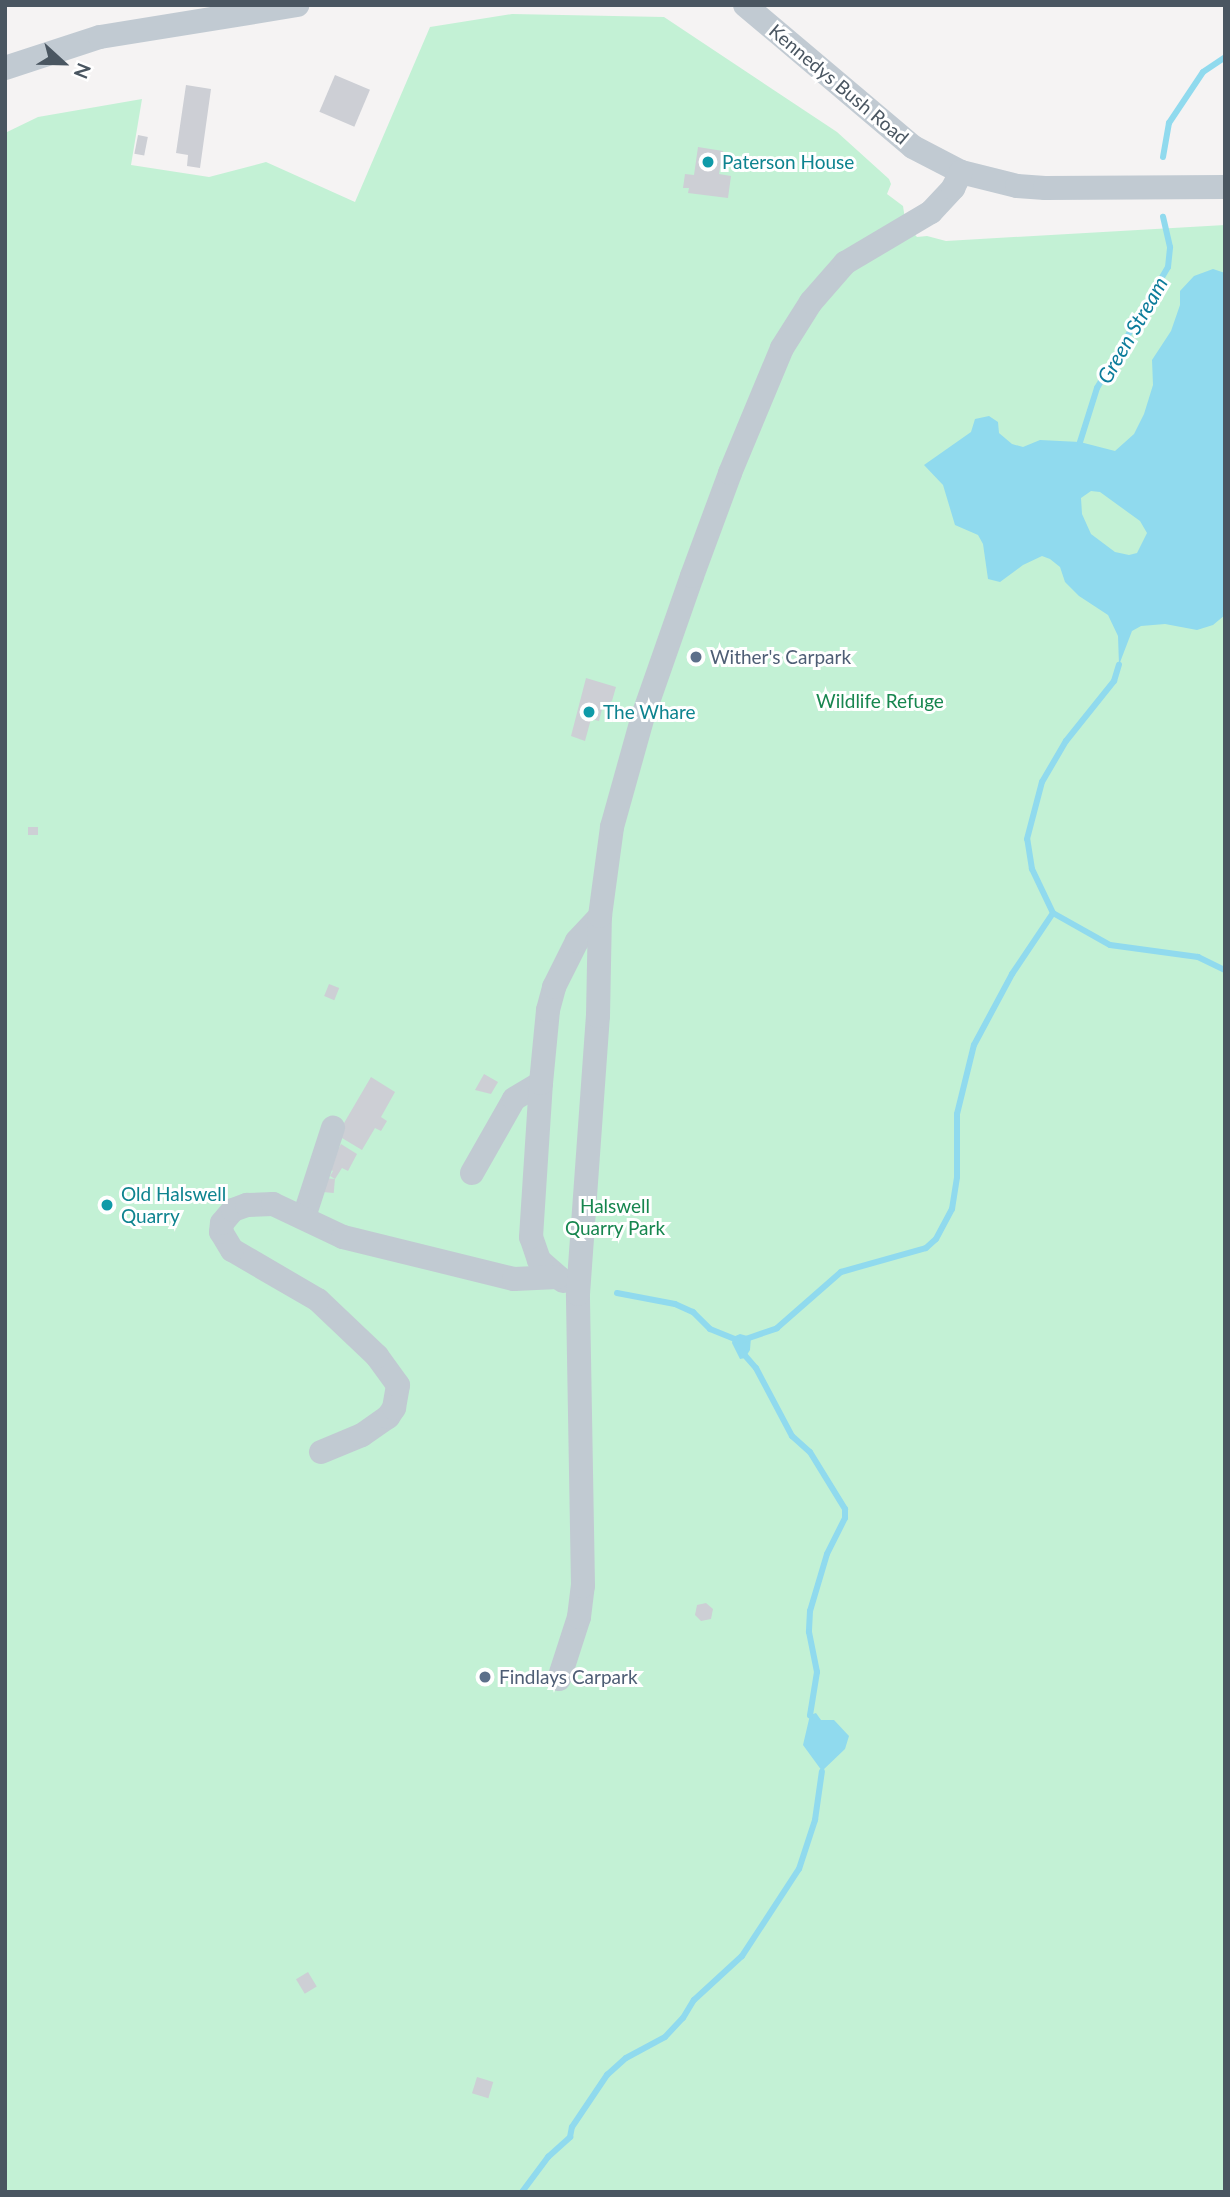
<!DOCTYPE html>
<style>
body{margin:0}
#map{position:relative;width:1230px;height:2197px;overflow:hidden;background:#f5f3f3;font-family:Lato,sans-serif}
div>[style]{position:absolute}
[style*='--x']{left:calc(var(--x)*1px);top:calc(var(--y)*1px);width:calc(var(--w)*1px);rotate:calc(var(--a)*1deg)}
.green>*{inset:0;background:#c3f1d5}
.water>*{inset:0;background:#90daee}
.stream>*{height:6px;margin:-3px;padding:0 3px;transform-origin:3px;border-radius:3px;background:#90daee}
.building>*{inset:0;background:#cdcfd5;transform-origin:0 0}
.minor>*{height:24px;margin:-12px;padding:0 12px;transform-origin:12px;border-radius:12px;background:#c1cad2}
.dots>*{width:19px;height:19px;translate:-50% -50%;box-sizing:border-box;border:4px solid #fff;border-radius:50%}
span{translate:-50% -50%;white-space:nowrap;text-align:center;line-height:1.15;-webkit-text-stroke:6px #fff;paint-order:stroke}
.street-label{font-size:19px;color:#4a5661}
.culture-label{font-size:19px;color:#0d838f}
.left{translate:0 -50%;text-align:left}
.service-label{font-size:19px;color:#4e5e75}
.park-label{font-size:19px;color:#17864f}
.water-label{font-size:21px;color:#0c7c9b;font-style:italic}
.frame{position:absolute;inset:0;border:7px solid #4a5661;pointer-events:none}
.north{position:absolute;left:28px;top:28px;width:70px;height:70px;-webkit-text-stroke:5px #fff;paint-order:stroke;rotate:112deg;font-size:19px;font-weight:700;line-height:28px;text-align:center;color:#4a5661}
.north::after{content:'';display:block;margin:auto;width:24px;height:32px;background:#4a5661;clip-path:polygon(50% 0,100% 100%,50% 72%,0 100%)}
</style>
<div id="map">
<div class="green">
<i style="clip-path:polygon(512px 14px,664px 17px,837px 132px,889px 179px,891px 184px,887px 194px,903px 206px,906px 225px,917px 237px,927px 236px,946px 241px,1225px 225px,1225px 2192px,5px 2192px,5px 133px,38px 117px,142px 99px,131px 165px,209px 177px,266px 162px,355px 202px,430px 27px)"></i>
</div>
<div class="water">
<i style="clip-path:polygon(evenodd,1213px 269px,1225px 273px,1225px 615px,1213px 625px,1197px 630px,1165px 624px,1141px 626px,1132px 631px,1119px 665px,1118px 636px,1108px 615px,1079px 596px,1065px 582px,1060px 567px,1050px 559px,1042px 556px,1023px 565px,1000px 582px,988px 579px,983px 544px,978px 535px,955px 525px,943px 485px,924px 465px,971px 432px,975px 419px,989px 416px,998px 422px,999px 433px,1012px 444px,1023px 447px,1040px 440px,1080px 442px,1115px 451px,1134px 434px,1144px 414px,1153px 385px,1152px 360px,1171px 331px,1180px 305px,1180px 291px,1194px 276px,1213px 269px,1091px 491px,1100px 492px,1140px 521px,1147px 533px,1137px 553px,1129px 555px,1115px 552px,1091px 534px,1082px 514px,1081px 498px,1091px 491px)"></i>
<i style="clip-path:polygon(740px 1334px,751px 1337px,750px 1350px,745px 1358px,740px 1359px,732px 1343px,733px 1337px)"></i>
<i style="clip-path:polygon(816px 1713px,821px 1720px,834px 1720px,849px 1736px,845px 1749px,822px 1771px,803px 1745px,810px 1715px)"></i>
</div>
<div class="stream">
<i style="--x:1163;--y:157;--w:35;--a:-80"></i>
<i style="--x:1169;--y:123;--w:61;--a:-56.3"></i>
<i style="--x:1203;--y:72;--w:27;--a:-34"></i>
<i style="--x:1080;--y:442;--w:57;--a:-72.5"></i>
<i style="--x:1097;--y:388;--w:140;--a:-59.6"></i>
<i style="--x:1168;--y:267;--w:20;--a:-84"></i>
<i style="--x:1170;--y:247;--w:31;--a:-103"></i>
<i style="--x:1053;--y:913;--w:49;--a:-115.5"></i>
<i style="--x:1032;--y:869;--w:30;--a:-99"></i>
<i style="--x:1027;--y:839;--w:59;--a:-75.3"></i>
<i style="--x:1042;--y:782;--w:48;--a:-59.7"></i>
<i style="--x:1066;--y:741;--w:77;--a:-51.3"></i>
<i style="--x:1114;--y:681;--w:17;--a:-73"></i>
<i style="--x:617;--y:1293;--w:59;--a:10.7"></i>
<i style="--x:675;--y:1304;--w:20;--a:24"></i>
<i style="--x:693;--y:1312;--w:24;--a:45"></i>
<i style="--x:710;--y:1329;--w:32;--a:22"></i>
<i style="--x:740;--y:1341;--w:39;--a:-19"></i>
<i style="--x:777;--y:1328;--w:85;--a:-41.2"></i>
<i style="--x:841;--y:1272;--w:88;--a:-15.8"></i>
<i style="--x:926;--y:1248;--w:13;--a:-42"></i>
<i style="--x:936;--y:1239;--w:34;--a:-62"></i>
<i style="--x:952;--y:1209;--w:32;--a:-81"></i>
<i style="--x:957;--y:1177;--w:63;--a:-90"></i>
<i style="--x:957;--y:1114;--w:71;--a:-76.2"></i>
<i style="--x:974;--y:1045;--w:81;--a:-61.8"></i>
<i style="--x:1012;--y:974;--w:73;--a:-56.1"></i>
<i style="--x:1053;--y:913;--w:65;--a:29.3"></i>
<i style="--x:1110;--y:945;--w:89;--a:7.8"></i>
<i style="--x:1198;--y:957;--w:30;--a:26"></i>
<i style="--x:742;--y:1352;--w:21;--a:49"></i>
<i style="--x:756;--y:1368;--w:77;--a:62.1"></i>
<i style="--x:792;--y:1436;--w:24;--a:42"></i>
<i style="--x:810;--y:1452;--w:67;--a:58.4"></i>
<i style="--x:845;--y:1509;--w:9;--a:90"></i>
<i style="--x:845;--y:1518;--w:40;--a:116.6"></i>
<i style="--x:827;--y:1554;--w:59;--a:106.6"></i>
<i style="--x:810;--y:1611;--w:21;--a:93"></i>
<i style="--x:809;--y:1632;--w:41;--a:78.7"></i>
<i style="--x:817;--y:1672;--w:44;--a:99.2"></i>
<i style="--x:522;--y:2192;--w:44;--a:-53.4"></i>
<i style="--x:548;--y:2157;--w:30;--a:-42"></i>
<i style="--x:570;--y:2137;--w:10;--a:-79"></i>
<i style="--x:572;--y:2127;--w:63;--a:-56.1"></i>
<i style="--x:607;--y:2075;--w:25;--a:-42"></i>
<i style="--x:626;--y:2058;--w:44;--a:-28.3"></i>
<i style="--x:665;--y:2037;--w:26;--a:-47"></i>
<i style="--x:683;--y:2018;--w:21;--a:-59"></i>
<i style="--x:694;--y:2000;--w:65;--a:-42.5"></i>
<i style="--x:742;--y:1956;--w:104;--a:-56.8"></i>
<i style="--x:799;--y:1869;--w:52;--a:-71.9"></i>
<i style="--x:815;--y:1820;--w:49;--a:-81.9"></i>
</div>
<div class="building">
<i style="left:335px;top:75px;width:38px;height:40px;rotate:23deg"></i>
<i style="clip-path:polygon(186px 85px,211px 89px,200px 168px,187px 166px,188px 155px,176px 153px)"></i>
<i style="left:138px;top:135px;width:10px;height:19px;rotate:11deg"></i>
<i style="clip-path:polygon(698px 147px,723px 151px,719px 174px,731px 176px,728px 198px,688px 193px,689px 188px,683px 188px,685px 174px,694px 175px)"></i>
<i style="clip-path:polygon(586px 678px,616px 687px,612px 701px,603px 705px,599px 721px,591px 719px,585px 741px,571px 736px)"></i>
<i style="left:28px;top:827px;width:10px;height:8px"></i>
<i style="left:329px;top:984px;width:11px;height:13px;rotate:22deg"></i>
<i style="clip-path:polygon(484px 1074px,498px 1082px,491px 1094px,475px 1090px)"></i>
<i style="clip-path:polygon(371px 1077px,395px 1092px,381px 1117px,387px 1121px,381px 1131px,375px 1128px,362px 1150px,337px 1135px)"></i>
<i style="clip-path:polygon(341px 1144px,357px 1154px,348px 1171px,342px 1168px,335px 1179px,330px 1176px,333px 1171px,328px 1168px)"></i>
<i style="left:324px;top:1178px;width:11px;height:14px;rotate:5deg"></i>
<i style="clip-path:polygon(706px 1603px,713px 1609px,711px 1619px,701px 1621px,695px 1615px,697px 1605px)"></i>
<i style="left:308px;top:1972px;width:17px;height:14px;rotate:59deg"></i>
<i style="left:477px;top:2077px;width:17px;height:17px;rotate:17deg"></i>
</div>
<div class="minor">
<i style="--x:745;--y:5;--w:220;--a:40.2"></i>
<i style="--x:913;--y:147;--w:54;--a:27.5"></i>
<i style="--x:961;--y:172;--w:58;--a:14"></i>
<i style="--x:1017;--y:186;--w:28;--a:4"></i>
<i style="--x:1045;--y:188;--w:180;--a:-0.3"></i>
<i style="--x:5;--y:68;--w:100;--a:-18.1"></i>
<i style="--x:100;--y:37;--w:200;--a:-9.2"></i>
<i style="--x:472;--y:1173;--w:85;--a:-60.4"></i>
<i style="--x:514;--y:1099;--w:31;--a:-31"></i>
<i style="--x:304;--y:1217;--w:94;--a:-72"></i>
<i style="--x:563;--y:1281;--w:32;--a:-139"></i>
<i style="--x:539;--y:1260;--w:24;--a:-109"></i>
<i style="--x:531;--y:1237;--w:154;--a:-86.3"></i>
<i style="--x:541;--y:1083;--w:73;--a:-84.5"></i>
<i style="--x:548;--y:1010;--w:24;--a:-75"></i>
<i style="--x:554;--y:987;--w:51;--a:-63.4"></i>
<i style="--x:577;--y:941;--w:34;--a:-47"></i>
<i style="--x:321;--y:1452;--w:44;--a:-22.5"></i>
<i style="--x:362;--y:1435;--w:32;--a:-35"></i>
<i style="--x:388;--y:1417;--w:11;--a:-56"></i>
<i style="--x:394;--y:1408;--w:23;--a:-80"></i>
<i style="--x:398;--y:1385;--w:36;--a:-126"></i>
<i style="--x:377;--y:1356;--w:81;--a:-136.5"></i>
<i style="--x:318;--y:1300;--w:99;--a:-149.8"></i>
<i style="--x:232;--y:1250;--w:21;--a:-121"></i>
<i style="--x:221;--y:1232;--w:9;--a:-84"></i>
<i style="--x:222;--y:1223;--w:17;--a:-50"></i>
<i style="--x:233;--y:1210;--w:15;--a:-20"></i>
<i style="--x:247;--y:1205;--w:26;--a:-2"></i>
<i style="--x:273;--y:1204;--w:77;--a:25.2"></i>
<i style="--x:343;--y:1237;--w:176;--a:13.8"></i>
<i style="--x:514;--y:1279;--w:44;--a:-2.6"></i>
<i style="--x:559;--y:1679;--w:65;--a:-72.1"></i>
<i style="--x:579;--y:1617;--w:31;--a:-83"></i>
<i style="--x:583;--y:1586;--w:292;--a:-91"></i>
<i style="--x:578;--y:1294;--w:279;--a:-85.9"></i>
<i style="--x:598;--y:1016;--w:100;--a:-88.9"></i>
<i style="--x:600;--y:916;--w:90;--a:-82.3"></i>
<i style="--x:612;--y:827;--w:115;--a:-74.4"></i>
<i style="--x:643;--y:716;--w:148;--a:-70.7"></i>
<i style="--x:692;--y:576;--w:110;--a:-69.7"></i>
<i style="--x:730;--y:473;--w:135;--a:-67.4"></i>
<i style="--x:782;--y:348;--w:54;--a:-57.8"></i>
<i style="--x:811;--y:302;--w:52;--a:-48.9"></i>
<i style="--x:845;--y:263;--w:100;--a:-30.7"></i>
<i style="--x:931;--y:212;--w:33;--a:-47"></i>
<i style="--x:953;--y:188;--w:18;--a:-63"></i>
</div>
<div class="dots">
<i style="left:708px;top:162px;background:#0f9aa8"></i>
<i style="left:696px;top:657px;background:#5c6f8a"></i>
<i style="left:589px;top:712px;background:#0f9aa8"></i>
<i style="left:107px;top:1205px;background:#0f9aa8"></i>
<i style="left:485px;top:1677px;background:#5c6f8a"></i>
</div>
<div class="street-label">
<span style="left:839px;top:84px;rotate:40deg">Kennedys Bush Road</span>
</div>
<div class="culture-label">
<span class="left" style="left:722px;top:162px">Paterson House</span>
<span class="left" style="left:603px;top:712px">The Whare</span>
<span class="left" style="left:121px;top:1205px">Old Halswell<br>Quarry</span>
</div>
<div class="service-label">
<span class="left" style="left:710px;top:657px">Wither's Carpark</span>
<span class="left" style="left:499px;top:1677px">Findlays Carpark</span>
</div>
<div class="park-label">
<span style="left:880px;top:701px">Wildlife Refuge</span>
<span style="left:615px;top:1217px">Halswell<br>Quarry Park</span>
</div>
<div class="water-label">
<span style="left:1132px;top:330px;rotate:-60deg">Green Stream</span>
</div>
<div class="frame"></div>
<div class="north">N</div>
</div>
